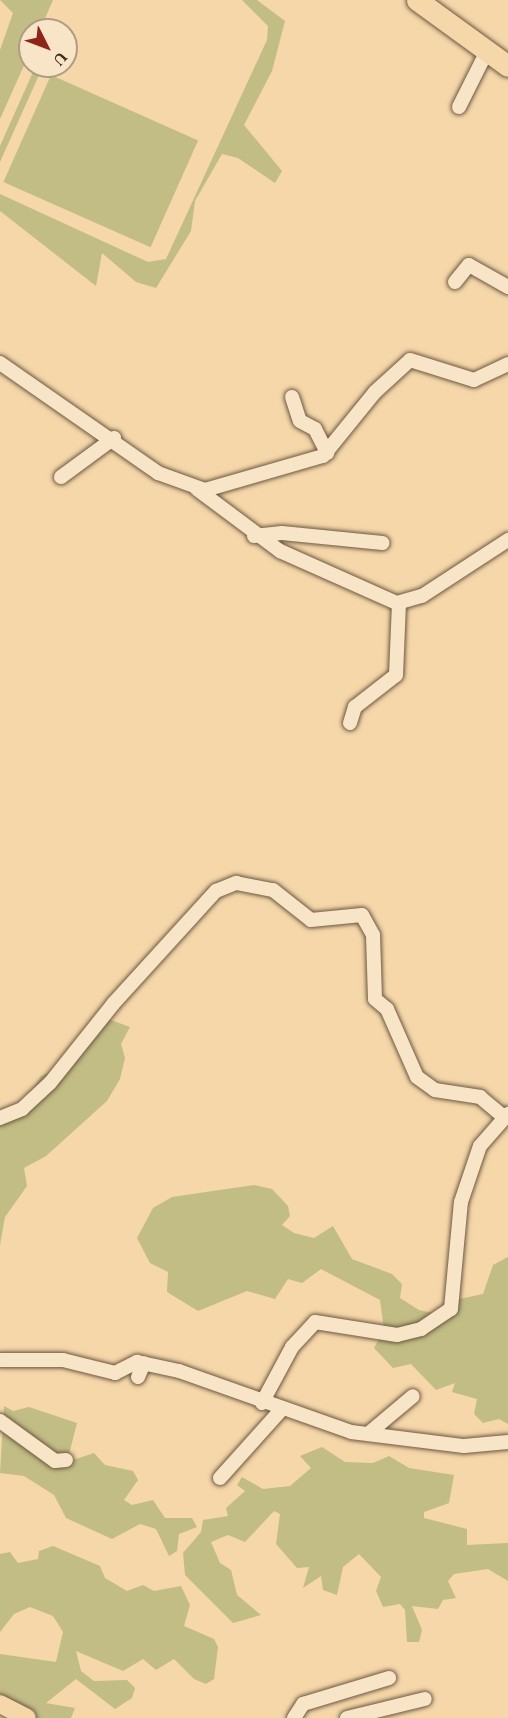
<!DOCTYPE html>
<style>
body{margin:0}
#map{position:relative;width:508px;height:1718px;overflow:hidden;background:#f5d7a9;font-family:"EB Garamond",serif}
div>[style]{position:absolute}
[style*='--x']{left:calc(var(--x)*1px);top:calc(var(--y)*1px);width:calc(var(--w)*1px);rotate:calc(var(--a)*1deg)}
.green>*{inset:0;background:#c1bd84;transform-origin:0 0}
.roads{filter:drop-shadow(0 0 2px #6d5841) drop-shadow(0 0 2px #6d5841)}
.minor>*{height:14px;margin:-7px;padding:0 7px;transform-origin:7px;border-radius:7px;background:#f8e5c7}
.major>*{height:18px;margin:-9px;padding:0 9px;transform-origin:9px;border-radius:9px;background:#f5d7a9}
.highway>*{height:21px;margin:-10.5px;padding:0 10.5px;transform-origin:10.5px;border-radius:10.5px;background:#f5d7a9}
span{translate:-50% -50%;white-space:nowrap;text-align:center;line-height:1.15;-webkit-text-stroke:6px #f8e5c7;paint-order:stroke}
.north{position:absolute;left:18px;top:18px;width:60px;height:60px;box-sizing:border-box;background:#f8e5c7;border:2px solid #ae9c83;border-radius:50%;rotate:132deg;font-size:16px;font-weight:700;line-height:24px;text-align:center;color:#402e1e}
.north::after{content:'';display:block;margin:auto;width:21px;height:27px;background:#8f2418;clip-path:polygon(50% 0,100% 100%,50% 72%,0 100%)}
</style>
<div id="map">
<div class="green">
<i style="clip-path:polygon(0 0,53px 0,40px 30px,30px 30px,30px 52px,0 119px,0 50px,13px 13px)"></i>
<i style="clip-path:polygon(242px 0,257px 0,285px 21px,272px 71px,244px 125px,282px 171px,275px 183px,238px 158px,222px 154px,195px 201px,191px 231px,156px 288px,136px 282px,102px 253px,96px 286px,0 211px,0 194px,148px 262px,166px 259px,267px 40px,268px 26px)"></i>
<i style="clip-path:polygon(33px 72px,39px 75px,0 162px,0 146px)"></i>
<i style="left:51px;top:75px;width:161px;height:117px;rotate:24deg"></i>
<i style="clip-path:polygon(103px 1017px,130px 1027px,121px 1044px,125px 1058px,120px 1079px,107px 1101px,46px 1156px,24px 1168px,27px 1186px,5px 1217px,0 1245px,0 1115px,21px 1107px,41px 1076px,55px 1070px)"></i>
<i style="clip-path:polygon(254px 1185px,272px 1189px,288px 1206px,290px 1216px,282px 1225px,294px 1233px,314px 1238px,333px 1226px,352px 1259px,392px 1274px,402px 1284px,400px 1298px,419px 1310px,433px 1313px,450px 1301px,483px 1294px,493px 1265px,508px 1257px,508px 1424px,499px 1419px,483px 1423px,474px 1414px,477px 1399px,452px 1392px,455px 1383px,436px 1390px,411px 1364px,393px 1368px,374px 1348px,384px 1330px,380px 1300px,321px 1269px,302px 1283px,288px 1279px,275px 1299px,247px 1291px,198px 1311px,167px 1292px,168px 1272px,150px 1263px,137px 1238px,153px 1208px,172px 1197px)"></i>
<i style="clip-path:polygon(4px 1406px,13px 1411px,29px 1407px,77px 1423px,67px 1462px,94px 1453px,105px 1465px,133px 1471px,138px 1480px,124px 1500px,132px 1505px,153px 1500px,165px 1518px,192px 1518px,197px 1527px,179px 1534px,177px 1551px,169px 1556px,156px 1529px,140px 1524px,112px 1539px,66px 1518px,54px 1495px,24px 1476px,0 1473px)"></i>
<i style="clip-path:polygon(322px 1447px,345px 1462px,373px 1463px,389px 1456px,409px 1468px,454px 1475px,449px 1503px,424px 1512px,424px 1518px,467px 1529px,467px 1545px,508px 1543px,508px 1581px,488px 1569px,454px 1574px,448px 1581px,456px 1598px,443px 1600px,438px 1609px,412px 1606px,422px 1630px,419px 1642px,407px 1642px,405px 1610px,400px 1604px,383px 1607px,376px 1591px,381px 1577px,359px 1554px,343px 1567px,337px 1595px,323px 1590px,321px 1576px,303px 1588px,309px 1567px,297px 1568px,276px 1544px,280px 1514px,274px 1511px,245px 1542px,228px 1535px,211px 1542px,220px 1563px,231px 1570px,237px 1595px,261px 1615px,233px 1623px,185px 1575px,183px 1553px,201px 1532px,203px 1520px,228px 1516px,226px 1508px,245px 1491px,237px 1485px,242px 1477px,263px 1489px,290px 1486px,311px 1468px,300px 1456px)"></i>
<i style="clip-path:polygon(53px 1546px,100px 1566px,105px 1578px,127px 1591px,143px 1585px,154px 1591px,181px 1586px,190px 1605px,184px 1626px,214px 1639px,218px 1647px,214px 1679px,206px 1684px,194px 1679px,174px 1659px,156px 1670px,143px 1659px,123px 1671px,76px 1651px,81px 1671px,94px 1681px,127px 1680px,135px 1688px,132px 1698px,115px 1709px,76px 1679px,46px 1703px,75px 1708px,71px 1718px,33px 1718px,0 1702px,0 1654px,56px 1662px,63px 1632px,53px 1616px,30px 1607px,14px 1614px,0 1632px,0 1554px,10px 1552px,18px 1563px,38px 1559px,39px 1551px)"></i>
</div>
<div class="roads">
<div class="minor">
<i style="--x:459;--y:107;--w:63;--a:-63.4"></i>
<i style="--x:455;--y:282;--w:22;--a:-51"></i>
<i style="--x:469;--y:265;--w:45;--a:29.4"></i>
<i style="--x:0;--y:363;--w:193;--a:34.8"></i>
<i style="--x:158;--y:473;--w:50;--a:19.9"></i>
<i style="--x:205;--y:490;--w:123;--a:-16.1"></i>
<i style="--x:323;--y:456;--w:82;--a:-50.9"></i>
<i style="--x:375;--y:392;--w:47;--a:-42.4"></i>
<i style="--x:410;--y:360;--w:67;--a:17.4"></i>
<i style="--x:474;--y:380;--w:38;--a:-25"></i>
<i style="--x:292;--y:397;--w:25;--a:72"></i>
<i style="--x:300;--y:421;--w:17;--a:28"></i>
<i style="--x:315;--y:429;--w:27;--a:63"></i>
<i style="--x:61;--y:477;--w:66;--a:-36.3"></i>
<i style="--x:197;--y:489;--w:104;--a:36.8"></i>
<i style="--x:280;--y:551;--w:128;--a:24"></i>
<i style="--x:397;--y:603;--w:26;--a:-16"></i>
<i style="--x:422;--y:596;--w:103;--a:-33.1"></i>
<i style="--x:254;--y:536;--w:28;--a:-6"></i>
<i style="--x:282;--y:533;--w:101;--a:5.7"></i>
<i style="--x:350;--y:723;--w:17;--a:-73"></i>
<i style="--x:355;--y:707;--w:52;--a:-38"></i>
<i style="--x:396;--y:675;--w:72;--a:-87.6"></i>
<i style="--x:0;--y:1118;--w:24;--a:-22"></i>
<i style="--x:22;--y:1109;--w:38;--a:-43"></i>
<i style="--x:50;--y:1083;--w:101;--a:-51.4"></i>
<i style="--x:113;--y:1004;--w:153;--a:-47.7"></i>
<i style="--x:216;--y:891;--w:22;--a:-22"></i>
<i style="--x:236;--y:883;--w:38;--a:11"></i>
<i style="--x:273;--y:890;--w:48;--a:38.3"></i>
<i style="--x:311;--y:920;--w:51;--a:-5.6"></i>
<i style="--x:362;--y:915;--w:23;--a:61"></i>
<i style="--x:373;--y:935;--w:64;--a:88.2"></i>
<i style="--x:375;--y:999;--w:16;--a:40"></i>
<i style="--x:387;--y:1009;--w:74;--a:66.2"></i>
<i style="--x:417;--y:1077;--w:22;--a:36"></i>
<i style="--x:435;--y:1090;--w:46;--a:8.8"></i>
<i style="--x:480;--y:1097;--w:31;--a:40"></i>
<i style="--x:0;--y:1360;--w:63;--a:0"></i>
<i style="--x:63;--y:1360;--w:54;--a:14"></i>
<i style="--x:115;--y:1373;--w:25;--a:-27"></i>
<i style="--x:137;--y:1362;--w:43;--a:12.1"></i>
<i style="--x:179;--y:1371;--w:182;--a:19.5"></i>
<i style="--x:351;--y:1432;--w:114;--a:7.1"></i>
<i style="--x:464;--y:1446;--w:44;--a:-5.2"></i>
<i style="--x:138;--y:1377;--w:15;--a:-67"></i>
<i style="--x:262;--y:1403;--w:64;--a:-61.8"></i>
<i style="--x:292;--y:1347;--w:34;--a:-47"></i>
<i style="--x:315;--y:1322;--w:83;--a:9"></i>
<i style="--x:397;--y:1335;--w:25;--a:-14"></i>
<i style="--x:421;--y:1329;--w:36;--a:-34"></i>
<i style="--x:451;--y:1309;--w:107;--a:-84.7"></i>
<i style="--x:461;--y:1202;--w:59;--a:-71.3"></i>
<i style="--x:480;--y:1146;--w:43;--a:-48.8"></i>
<i style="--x:0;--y:1421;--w:68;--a:36"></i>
<i style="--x:55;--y:1461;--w:11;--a:-5"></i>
<i style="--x:369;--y:1433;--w:57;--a:-40.1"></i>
<i style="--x:220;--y:1478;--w:91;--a:-48.1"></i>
<i style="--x:294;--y:1718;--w:17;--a:-57"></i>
<i style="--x:303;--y:1704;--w:90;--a:-16.8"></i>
<i style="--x:347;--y:1718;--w:80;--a:-13.7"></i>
</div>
<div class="major">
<i style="--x:0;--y:1704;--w:30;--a:27"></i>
</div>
<div class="highway">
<i style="--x:417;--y:0;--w:112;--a:36"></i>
</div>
</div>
<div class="north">U</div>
</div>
